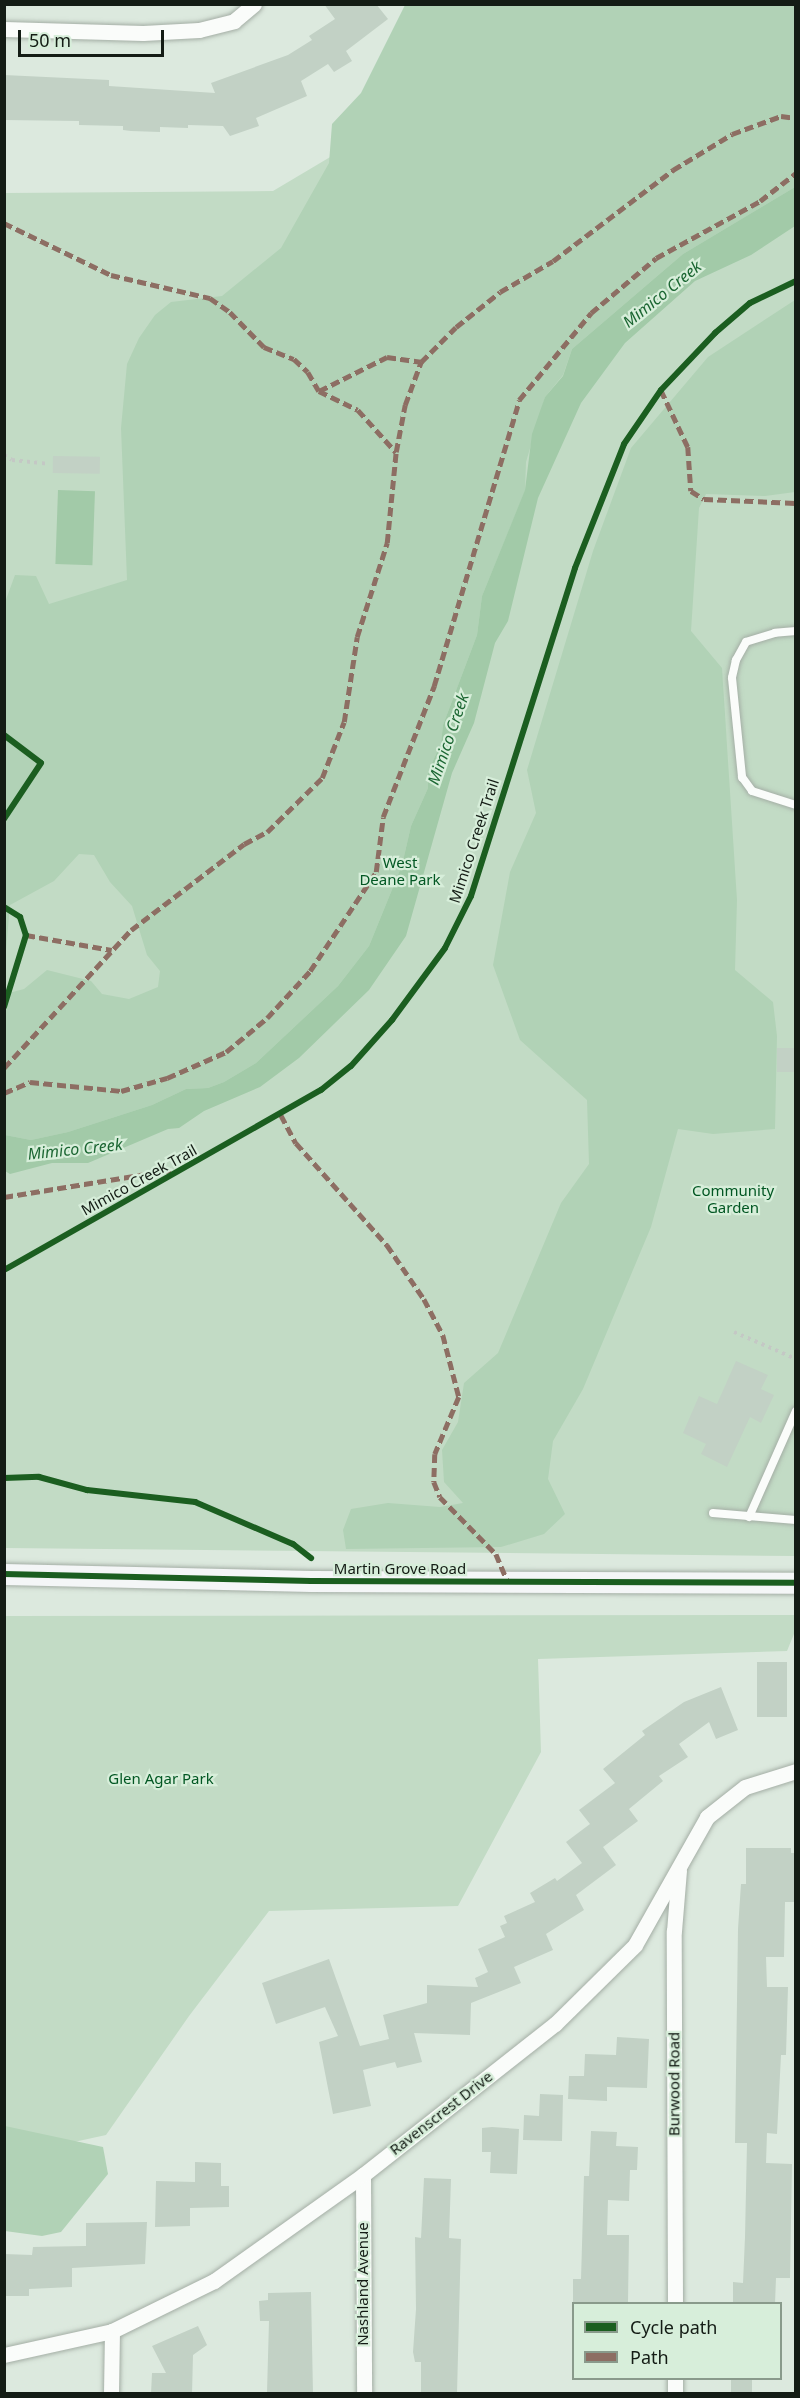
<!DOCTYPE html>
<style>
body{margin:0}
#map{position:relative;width:800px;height:2398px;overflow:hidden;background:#dce9de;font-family:"Noto Sans",sans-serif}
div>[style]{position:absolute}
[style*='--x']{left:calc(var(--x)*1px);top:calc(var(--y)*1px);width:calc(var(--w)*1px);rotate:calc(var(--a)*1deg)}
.green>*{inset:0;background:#c2dbc5}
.forest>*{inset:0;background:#b1d2b6}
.water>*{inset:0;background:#a2caa8;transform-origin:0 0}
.building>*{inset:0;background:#c2d1c5;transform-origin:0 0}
.path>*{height:4px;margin-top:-2px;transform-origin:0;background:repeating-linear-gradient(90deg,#c4c8c5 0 3px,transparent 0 7.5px)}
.roads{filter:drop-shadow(0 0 2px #a4aea5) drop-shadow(0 0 2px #a4aea5)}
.lane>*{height:8px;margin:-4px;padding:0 4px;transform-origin:4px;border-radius:4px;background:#fafcfa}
.street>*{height:15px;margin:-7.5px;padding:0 7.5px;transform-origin:7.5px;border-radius:7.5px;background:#fafcfa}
.secondary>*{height:21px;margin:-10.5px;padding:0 10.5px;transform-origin:10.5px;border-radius:10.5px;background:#f4f6f7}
.quiet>*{height:4.5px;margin-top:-2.25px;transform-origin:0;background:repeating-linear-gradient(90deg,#8d6e63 0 9px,transparent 0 13.5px)}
.cycleway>*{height:6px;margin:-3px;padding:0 3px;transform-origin:3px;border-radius:3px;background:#1b5e20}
span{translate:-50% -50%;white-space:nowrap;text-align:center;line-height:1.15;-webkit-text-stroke:4.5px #d7eeda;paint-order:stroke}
.street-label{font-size:15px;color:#141c15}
.park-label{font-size:15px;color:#025723}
.water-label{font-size:16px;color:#1b6632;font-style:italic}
.frame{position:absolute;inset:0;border:6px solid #141c15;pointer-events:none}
.legend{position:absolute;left:572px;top:2302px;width:210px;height:78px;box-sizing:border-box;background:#d7eeda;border:2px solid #899a8b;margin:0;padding:8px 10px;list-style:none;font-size:18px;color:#141c15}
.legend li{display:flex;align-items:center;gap:12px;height:30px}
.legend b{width:30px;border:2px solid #899a8b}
.scale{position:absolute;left:18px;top:30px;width:146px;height:27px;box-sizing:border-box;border:3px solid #141c15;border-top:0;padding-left:8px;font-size:18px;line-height:21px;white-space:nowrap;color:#141c15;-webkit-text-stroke:4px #d7eeda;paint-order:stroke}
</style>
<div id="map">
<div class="green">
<i style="clip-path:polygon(795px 5px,795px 1556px,5px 1548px,5px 193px,273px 191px,342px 150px)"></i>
<i style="clip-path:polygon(795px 1615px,796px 1629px,787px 1651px,538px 1659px,541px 1752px,458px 1906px,269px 1911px,189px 2016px,106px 2135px,5px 2157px,4px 1616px)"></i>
</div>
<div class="forest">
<i style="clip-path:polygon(405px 5px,795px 5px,795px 187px,683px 254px,572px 349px,563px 375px,545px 397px,526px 462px,525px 491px,482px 596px,477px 635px,443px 725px,441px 743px,428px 772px,428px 788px,411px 826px,402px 865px,369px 946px,338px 986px,256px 1063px,224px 1082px,208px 1088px,186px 1089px,152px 1105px,68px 1132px,31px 1140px,5px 1135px,5px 994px,24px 989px,47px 970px,91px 981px,102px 994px,129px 999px,158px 987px,160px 971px,147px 955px,132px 906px,110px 882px,94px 855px,79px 854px,54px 881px,10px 905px,5px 962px,4px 605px,15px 575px,36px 576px,49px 604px,127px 580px,121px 428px,127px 364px,139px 338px,155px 315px,171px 302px,222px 296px,281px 248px,329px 163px,332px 124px,361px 93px)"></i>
<i style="clip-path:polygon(795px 300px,795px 492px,765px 496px,706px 494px,699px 508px,691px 631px,722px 668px,737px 900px,735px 970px,773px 1002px,777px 1036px,775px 1129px,713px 1134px,678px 1129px,651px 1227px,583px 1389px,553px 1441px,548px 1479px,565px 1514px,544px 1534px,501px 1547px,346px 1549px,343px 1530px,351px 1509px,388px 1503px,440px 1507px,463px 1503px,444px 1482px,442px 1450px,458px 1422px,464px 1383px,498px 1353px,561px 1203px,589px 1164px,587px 1100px,520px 1040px,493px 965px,510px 872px,536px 813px,527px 770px,593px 551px,631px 448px,708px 357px)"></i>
<i style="clip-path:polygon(5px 2126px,103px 2147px,108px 2174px,61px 2232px,42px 2236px,5px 2231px)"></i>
</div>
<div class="water">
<i style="clip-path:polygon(795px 187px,795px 226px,751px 255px,695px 281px,625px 343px,581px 403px,538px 498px,508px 621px,495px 643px,474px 723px,452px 773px,406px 936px,369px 990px,299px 1058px,260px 1087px,204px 1111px,179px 1128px,168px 1129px,88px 1163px,52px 1163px,10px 1174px,5px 1171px,5px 1135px,31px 1140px,68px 1132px,152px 1105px,186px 1089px,208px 1088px,224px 1082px,256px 1063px,338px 986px,369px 946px,402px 865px,411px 826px,428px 788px,428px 772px,441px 743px,443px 725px,477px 635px,482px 596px,525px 490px,532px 434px,545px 397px,563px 376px,572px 349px,683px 254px)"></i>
<i style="left:58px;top:490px;width:37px;height:74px;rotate:2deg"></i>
</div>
<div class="building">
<i style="clip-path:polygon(324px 4px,376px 4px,388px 19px,346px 51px,352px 61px,334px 72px,328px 64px,301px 81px,307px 96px,256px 118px,259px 126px,230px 136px,223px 126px,188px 125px,188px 128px,160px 127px,160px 132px,131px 131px,123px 130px,123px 126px,79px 125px,79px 121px,4px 120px,4px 75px,109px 80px,109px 86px,215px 93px,211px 83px,288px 55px,312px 40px,309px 36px,335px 19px)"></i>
<i style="left:53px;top:456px;width:47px;height:17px;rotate:1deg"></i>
<i style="left:795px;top:1048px;width:24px;height:18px;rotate:90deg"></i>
<i style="clip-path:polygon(736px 1361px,768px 1375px,761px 1389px,774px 1395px,761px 1423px,750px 1417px,727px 1467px,701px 1454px,706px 1444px,683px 1433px,699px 1396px,717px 1404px)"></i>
<i style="left:757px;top:1662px;width:30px;height:55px"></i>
<i style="clip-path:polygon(721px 1687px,738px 1730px,716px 1739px,709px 1722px,679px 1744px,688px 1757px,659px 1776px,663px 1781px,629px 1809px,638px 1821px,603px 1847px,616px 1865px,576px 1895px,584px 1910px,546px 1934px,553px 1950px,514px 1967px,521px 1983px,471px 2003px,470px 2035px,414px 2033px,422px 2062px,397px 2068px,395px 2062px,363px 2070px,371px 2106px,333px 2114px,319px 2042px,338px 2036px,325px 2007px,276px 2024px,262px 1983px,329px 1959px,360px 2046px,389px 2039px,383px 2015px,427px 2003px,427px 1985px,478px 1987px,475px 1978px,488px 1972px,478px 1949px,505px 1937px,500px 1926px,507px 1923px,504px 1916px,535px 1902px,530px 1893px,555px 1878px,557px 1881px,582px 1863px,566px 1842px,590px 1824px,579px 1810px,615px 1783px,603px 1769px,645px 1735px,642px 1731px,684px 1702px)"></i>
<i style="clip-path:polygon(746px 1848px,791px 1848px,791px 1853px,795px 1853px,795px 1902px,785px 1902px,784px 1957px,766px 1957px,767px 1987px,788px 1987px,786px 2055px,781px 2055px,777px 2134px,767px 2133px,766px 2163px,792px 2164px,790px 2278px,776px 2278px,775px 2304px,733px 2304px,733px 2282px,743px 2283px,745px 2237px,747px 2143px,735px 2143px,738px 1929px,741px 1884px,746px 1884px)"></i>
<i style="clip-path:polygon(617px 2037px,649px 2039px,647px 2088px,607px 2087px,607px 2101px,568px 2099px,569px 2076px,584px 2076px,585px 2054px,616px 2055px)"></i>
<i style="clip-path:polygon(540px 2094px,563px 2095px,562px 2141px,523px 2140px,524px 2115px,539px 2116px)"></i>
<i style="clip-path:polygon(492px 2127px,519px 2129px,517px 2174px,490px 2173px,491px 2152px,482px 2152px,482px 2128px)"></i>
<i style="clip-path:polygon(591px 2131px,617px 2132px,616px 2146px,638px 2147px,637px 2170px,630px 2170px,629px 2201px,608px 2200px,607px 2235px,629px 2235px,628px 2302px,573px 2302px,573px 2279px,581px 2279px,584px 2176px,589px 2176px)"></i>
<i style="clip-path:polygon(195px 2162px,221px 2163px,221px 2186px,229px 2186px,229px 2207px,190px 2208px,190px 2226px,155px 2227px,156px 2181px,195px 2182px)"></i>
<i style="clip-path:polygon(424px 2178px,451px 2179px,449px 2238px,461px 2239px,457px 2394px,421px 2394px,421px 2362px,415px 2362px,413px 2352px,416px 2309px,415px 2237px,421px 2238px)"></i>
<i style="clip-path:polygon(147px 2222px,145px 2264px,72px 2268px,72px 2287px,29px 2289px,29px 2296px,4px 2296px,4px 2254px,32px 2255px,33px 2247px,86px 2246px,86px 2223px)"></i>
<i style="clip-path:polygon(311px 2292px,313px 2394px,267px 2392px,269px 2321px,260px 2321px,259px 2301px,268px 2300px,268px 2293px)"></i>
<i style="clip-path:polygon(198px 2326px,207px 2345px,193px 2355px,192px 2394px,151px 2394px,152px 2373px,166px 2373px,152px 2346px)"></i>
<i style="left:731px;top:2379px;width:21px;height:15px"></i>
</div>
<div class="path">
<i style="--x:4;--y:455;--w:9;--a:32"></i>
<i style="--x:12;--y:460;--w:37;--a:6"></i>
<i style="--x:734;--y:1332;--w:68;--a:23.5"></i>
</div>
<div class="roads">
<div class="lane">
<i style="--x:796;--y:631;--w:21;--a:175"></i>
<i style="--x:775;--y:633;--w:30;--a:163"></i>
<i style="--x:746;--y:642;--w:21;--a:119"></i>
<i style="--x:736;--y:660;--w:18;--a:103"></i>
<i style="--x:732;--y:678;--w:100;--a:84.2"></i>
<i style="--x:742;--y:777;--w:17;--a:54"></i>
<i style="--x:752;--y:791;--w:46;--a:17.7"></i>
<i style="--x:713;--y:1513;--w:83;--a:4.8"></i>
<i style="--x:749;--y:1517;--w:116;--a:-66.1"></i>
</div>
<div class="street">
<i style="--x:4;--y:29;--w:139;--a:1.6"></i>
<i style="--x:143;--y:33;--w:56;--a:-3.1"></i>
<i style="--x:199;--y:30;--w:36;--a:-14"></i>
<i style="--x:234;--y:21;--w:26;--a:-40"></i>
<i style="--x:363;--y:2175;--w:219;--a:89.7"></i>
<i style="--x:675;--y:2304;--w:373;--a:-90.2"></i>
<i style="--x:674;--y:1931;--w:61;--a:-85.3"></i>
<i style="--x:4;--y:2355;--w:111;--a:-12.5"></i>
<i style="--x:112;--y:2331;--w:114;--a:-26.1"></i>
<i style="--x:214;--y:2281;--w:183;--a:-35.4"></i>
<i style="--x:363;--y:2175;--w:244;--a:-38.2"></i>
<i style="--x:555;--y:2024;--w:112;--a:-44.6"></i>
<i style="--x:635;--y:1945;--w:147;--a:-60.6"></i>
<i style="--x:707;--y:1817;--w:48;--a:-38.3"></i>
<i style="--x:745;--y:1787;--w:53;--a:-17.4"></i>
<i style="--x:675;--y:2378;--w:16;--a:90"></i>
<i style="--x:111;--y:2394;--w:63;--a:-89.1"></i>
</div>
<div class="secondary">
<i style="--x:4;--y:1574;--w:307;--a:1.3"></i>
<i style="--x:311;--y:1581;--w:485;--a:0.2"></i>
</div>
</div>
<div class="quiet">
<i style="--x:4;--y:223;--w:119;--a:25.9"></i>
<i style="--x:111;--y:275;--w:102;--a:13.1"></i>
<i style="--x:210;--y:298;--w:24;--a:35"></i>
<i style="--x:230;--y:312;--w:49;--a:45.8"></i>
<i style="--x:264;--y:347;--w:32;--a:22"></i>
<i style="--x:294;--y:359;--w:19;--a:43"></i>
<i style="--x:308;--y:372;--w:22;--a:60"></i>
<i style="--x:319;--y:391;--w:76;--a:-26.6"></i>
<i style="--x:387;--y:357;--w:34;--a:8"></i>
<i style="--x:661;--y:390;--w:63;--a:64.7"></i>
<i style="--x:688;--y:447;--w:44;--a:86.1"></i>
<i style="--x:691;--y:491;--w:15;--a:32"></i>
<i style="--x:704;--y:499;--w:92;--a:2.5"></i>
<i style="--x:319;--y:391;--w:43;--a:26"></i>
<i style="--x:358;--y:410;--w:57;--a:47.9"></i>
<i style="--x:26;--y:935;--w:87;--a:9.9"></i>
<i style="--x:4;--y:1068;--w:188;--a:-47.4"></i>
<i style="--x:131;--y:930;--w:142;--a:-37.3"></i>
<i style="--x:244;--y:844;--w:26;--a:-28"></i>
<i style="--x:267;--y:832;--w:77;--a:-44.5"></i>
<i style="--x:322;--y:778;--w:60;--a:-68.6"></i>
<i style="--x:344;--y:722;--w:86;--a:-81.3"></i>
<i style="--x:357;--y:637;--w:99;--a:-72.3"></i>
<i style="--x:387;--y:543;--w:91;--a:-84.4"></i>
<i style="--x:396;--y:452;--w:48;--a:-79.2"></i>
<i style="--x:405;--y:405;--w:46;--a:-69.6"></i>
<i style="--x:421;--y:362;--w:49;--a:-45"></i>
<i style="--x:456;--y:327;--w:56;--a:-38.5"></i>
<i style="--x:500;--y:292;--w:61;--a:-30.3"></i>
<i style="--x:553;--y:261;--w:151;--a:-37.2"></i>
<i style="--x:673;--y:170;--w:69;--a:-31.4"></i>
<i style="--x:732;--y:134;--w:52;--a:-20.2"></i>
<i style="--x:781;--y:116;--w:15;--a:8"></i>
<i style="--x:4;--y:1093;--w:28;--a:-23"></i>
<i style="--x:30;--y:1082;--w:91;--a:5.6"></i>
<i style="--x:121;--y:1091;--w:48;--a:-15.8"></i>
<i style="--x:167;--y:1078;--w:64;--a:-23.8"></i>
<i style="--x:226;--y:1052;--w:53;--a:-39.7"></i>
<i style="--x:267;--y:1018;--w:64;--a:-47.5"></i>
<i style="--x:310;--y:971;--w:119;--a:-56.3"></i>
<i style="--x:376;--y:872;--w:55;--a:-82.7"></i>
<i style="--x:383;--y:817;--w:141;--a:-68.7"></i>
<i style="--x:434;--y:686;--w:298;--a:-73.4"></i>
<i style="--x:519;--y:400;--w:113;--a:-50.4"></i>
<i style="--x:591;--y:313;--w:85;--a:-40.2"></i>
<i style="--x:656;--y:258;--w:119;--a:-28.7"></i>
<i style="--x:760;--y:201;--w:46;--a:-37.9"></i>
<i style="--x:281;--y:1115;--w:32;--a:62"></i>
<i style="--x:296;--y:1143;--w:137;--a:48.3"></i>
<i style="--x:387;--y:1245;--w:65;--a:55.6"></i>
<i style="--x:424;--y:1299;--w:41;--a:62.2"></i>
<i style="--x:443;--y:1335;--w:64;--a:75.5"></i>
<i style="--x:459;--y:1397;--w:62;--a:112.8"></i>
<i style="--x:435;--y:1454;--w:28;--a:92"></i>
<i style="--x:434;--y:1482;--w:16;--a:68"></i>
<i style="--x:440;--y:1497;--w:80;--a:45.5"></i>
<i style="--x:496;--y:1554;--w:30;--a:67"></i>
<i style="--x:4;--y:1197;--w:169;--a:-9.2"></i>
</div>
<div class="cycleway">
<i style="--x:4;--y:735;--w:46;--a:37.1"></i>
<i style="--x:41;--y:763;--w:67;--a:123.5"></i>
<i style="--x:4;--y:907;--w:19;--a:32"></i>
<i style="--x:20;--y:917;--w:19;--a:72"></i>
<i style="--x:26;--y:935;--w:75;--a:107"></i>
<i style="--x:4;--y:1270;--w:365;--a:-29.6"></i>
<i style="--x:321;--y:1090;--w:38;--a:-39"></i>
<i style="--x:351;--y:1066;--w:62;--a:-48.3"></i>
<i style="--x:392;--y:1020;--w:89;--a:-53.6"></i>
<i style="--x:445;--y:948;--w:58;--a:-63.4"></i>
<i style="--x:471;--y:896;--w:344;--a:-72.4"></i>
<i style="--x:575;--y:568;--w:133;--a:-68.4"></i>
<i style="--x:624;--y:444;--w:65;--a:-55.6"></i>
<i style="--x:661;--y:390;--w:79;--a:-46.5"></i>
<i style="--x:715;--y:333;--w:46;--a:-40.6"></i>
<i style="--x:750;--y:303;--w:51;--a:-25.6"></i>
<i style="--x:4;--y:1478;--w:35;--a:-2"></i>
<i style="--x:39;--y:1477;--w:50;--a:15.2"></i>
<i style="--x:87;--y:1490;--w:109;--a:6.3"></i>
<i style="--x:195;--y:1502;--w:107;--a:23.2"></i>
<i style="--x:293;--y:1544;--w:23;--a:38"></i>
<i style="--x:4;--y:1574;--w:307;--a:1.3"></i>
<i style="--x:311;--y:1581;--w:485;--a:0.2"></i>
</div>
<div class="street-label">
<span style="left:474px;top:841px;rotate:-72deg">Mimico Creek Trail</span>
<span style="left:139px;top:1180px;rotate:-29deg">Mimico Creek Trail</span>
<span style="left:400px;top:1569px">Martin Grove Road</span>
<span style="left:674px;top:2084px;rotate:-90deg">Burwood Road</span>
<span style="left:441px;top:2113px;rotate:-38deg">Ravenscrest Drive</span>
<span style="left:363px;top:2284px;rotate:-90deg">Nashland Avenue</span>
</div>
<div class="park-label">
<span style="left:400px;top:871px">West<br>Deane Park</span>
<span style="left:733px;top:1199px">Community<br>Garden</span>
<span style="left:161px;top:1779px">Glen Agar Park</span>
</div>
<div class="water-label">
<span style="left:662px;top:294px;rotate:-39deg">Mimico Creek</span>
<span style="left:448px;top:739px;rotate:-71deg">Mimico Creek</span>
<span style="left:75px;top:1149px;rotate:-6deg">Mimico Creek</span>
</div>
<div class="frame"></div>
<ul class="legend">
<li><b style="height:8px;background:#1b5e20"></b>Cycle path</li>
<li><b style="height:8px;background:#8d6e63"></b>Path</li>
</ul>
<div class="scale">50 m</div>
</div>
